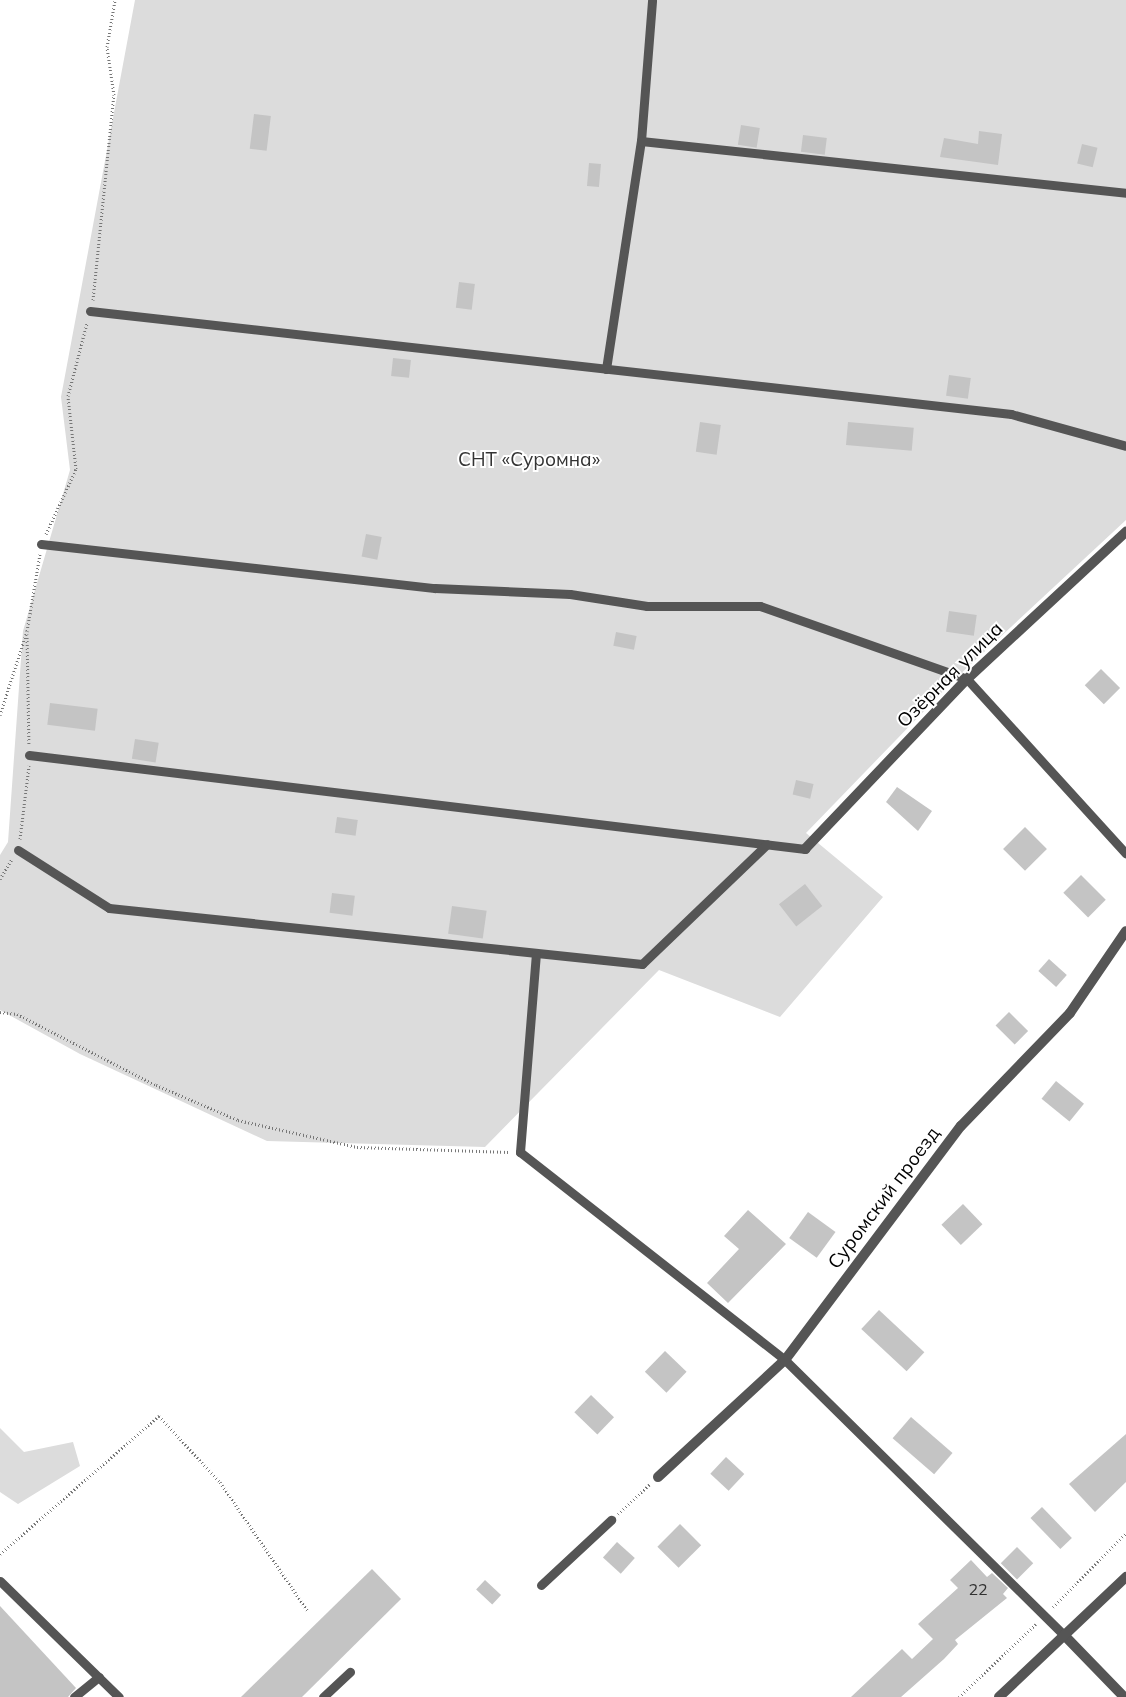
<!DOCTYPE html>
<meta charset="utf-8">
<style>
body{margin:0}
#map{position:relative;width:1126px;height:1697px;overflow:hidden;background:#fff;font-family:Mulish,sans-serif}
div>[style]{position:absolute}
[style*='--x']{left:calc(var(--x)*1px);top:calc(var(--y)*1px);width:calc(var(--w)*1px);rotate:calc(var(--a)*1deg)}
.green>*{inset:0;background:#dcdcdc}
.building>*{inset:0;background:#c4c4c4;transform-origin:0 0}
.path>*{height:3px;margin-top:-1.5px;transform-origin:0;background:repeating-linear-gradient(90deg,#777 0 1px,transparent 0 3.5px)}
.service>*{height:9px;margin:-4.5px;padding:0 4.5px;transform-origin:4.5px;border-radius:4.5px;background:#555}
.minor>*{height:10px;margin:-5px;padding:0 5px;transform-origin:5px;border-radius:5px;background:#555}
span{translate:-50% -50%;white-space:nowrap;text-align:center;line-height:1.15;-webkit-text-stroke:4px #fff;paint-order:stroke}
.number-label{font-size:16px;color:#313131}
.number-label span{-webkit-text-stroke-width:0}
.park-label{font-size:19px;color:#333}
.street-label{font-size:19px;color:#000}
</style>
<div id="map">
<div class="green">
<i style="clip-path:polygon(135px 0,1126px 0,1126px 520px,955px 679px,806px 833px,883px 897px,780px 1017px,659px 970px,485px 1147px,267px 1141px,80px 1054px,0 1010px,0 855px,8px 842px,23px 631px,70px 470px,61px 397px)"></i>
<i style="clip-path:polygon(0 1428px,24px 1452px,73px 1442px,80px 1466px,18px 1504px,0 1492px)"></i>
</div>
<div class="building">
<i style="left:254px;top:114px;width:17px;height:35px;rotate:7deg"></i>
<i style="left:741px;top:125px;width:19px;height:20px;rotate:9deg"></i>
<i style="clip-path:polygon(979px 131px,1002px 134px,998px 165px,940px 157px,944px 138px,978px 144px)"></i>
<i style="left:803px;top:135px;width:24px;height:17px;rotate:7deg"></i>
<i style="left:1082px;top:144px;width:16px;height:20px;rotate:14deg"></i>
<i style="left:589px;top:163px;width:12px;height:23px;rotate:5deg"></i>
<i style="left:459px;top:282px;width:16px;height:26px;rotate:7deg"></i>
<i style="left:393px;top:358px;width:18px;height:18px;rotate:6deg"></i>
<i style="left:949px;top:375px;width:22px;height:21px;rotate:8deg"></i>
<i style="left:700px;top:422px;width:21px;height:30px;rotate:8deg"></i>
<i style="left:848px;top:422px;width:66px;height:23px;rotate:5deg"></i>
<i style="left:366px;top:534px;width:16px;height:23px;rotate:11deg"></i>
<i style="left:949px;top:611px;width:28px;height:21px;rotate:8deg"></i>
<i style="left:616px;top:632px;width:21px;height:14px;rotate:11deg"></i>
<i style="left:1101px;top:669px;width:27px;height:23px;rotate:45deg"></i>
<i style="left:50px;top:703px;width:48px;height:22px;rotate:7deg"></i>
<i style="left:135px;top:739px;width:24px;height:20px;rotate:9deg"></i>
<i style="left:796px;top:780px;width:18px;height:15px;rotate:13deg"></i>
<i style="clip-path:polygon(897px 787px,932px 811px,918px 831px,886px 802px)"></i>
<i style="left:337px;top:817px;width:21px;height:16px;rotate:8deg"></i>
<i style="left:1025px;top:827px;width:31px;height:31px;rotate:45deg"></i>
<i style="left:1081px;top:875px;width:35px;height:25px;rotate:45deg"></i>
<i style="left:805px;top:884px;width:28px;height:33px;rotate:52deg"></i>
<i style="left:332px;top:893px;width:23px;height:20px;rotate:7deg"></i>
<i style="left:452px;top:906px;width:35px;height:28px;rotate:8deg"></i>
<i style="left:1049px;top:959px;width:24px;height:16px;rotate:42deg"></i>
<i style="left:1009px;top:1012px;width:27px;height:19px;rotate:45deg"></i>
<i style="left:1056px;top:1081px;width:36px;height:23px;rotate:39deg"></i>
<i style="left:963px;top:1204px;width:28px;height:30px;rotate:46deg"></i>
<i style="clip-path:polygon(748px 1210px,786px 1244px,728px 1303px,707px 1283px,739px 1249px,724px 1236px)"></i>
<i style="left:808px;top:1212px;width:34px;height:32px;rotate:36deg"></i>
<i style="left:879px;top:1310px;width:62px;height:26px;rotate:43deg"></i>
<i style="left:665px;top:1351px;width:30px;height:29px;rotate:44deg"></i>
<i style="left:591px;top:1395px;width:32px;height:24px;rotate:44deg"></i>
<i style="left:911px;top:1417px;width:55px;height:28px;rotate:41deg"></i>
<i style="clip-path:polygon(1126px 1434px,1126px 1482px,1095px 1512px,1069px 1484px)"></i>
<i style="left:726px;top:1457px;width:25px;height:23px;rotate:43deg"></i>
<i style="left:1042px;top:1507px;width:43px;height:16px;rotate:46deg"></i>
<i style="left:680px;top:1524px;width:30px;height:32px;rotate:45deg"></i>
<i style="left:617px;top:1542px;width:24px;height:21px;rotate:42deg"></i>
<i style="left:1017px;top:1547px;width:23px;height:23px;rotate:45deg"></i>
<i style="clip-path:polygon(971px 1560px,987px 1577px,992px 1573px,1008px 1588px,1003px 1594px,1007px 1598px,955px 1640px,958px 1644px,944px 1659px,901px 1697px,851px 1697px,902px 1649px,912px 1659px,933px 1639px,918px 1624px,958px 1588px,950px 1580px)"></i>
<i style="clip-path:polygon(372px 1569px,401px 1599px,302px 1697px,241px 1697px)"></i>
<i style="left:485px;top:1580px;width:22px;height:13px;rotate:43deg"></i>
<i style="clip-path:polygon(0 1606px,76px 1688px,68px 1697px,0 1697px)"></i>
</div>
<div class="path">
<i style="--x:93;--y:300;--w:206;--a:-84.2"></i>
<i style="--x:114;--y:95;--w:49;--a:-98.3"></i>
<i style="--x:107;--y:47;--w:48;--a:-80.3"></i>
<i style="--x:46;--y:534;--w:72;--a:-65.2"></i>
<i style="--x:76;--y:469;--w:73;--a:-96.3"></i>
<i style="--x:68;--y:396;--w:75;--a:-75.4"></i>
<i style="--x:27;--y:634;--w:111;--a:89"></i>
<i style="--x:0;--y:715;--w:88;--a:-72.2"></i>
<i style="--x:27;--y:631;--w:78;--a:-80.4"></i>
<i style="--x:20;--y:839;--w:74;--a:-83"></i>
<i style="--x:0;--y:879;--w:23;--a:-59"></i>
<i style="--x:0;--y:1012;--w:17;--a:7"></i>
<i style="--x:17;--y:1014;--w:156;--a:27.1"></i>
<i style="--x:156;--y:1085;--w:89;--a:23.1"></i>
<i style="--x:238;--y:1120;--w:122;--a:12.8"></i>
<i style="--x:357;--y:1147;--w:152;--a:1.9"></i>
<i style="--x:618;--y:1514;--w:44;--a:-43.2"></i>
<i style="--x:0;--y:1554;--w:211;--a:-41"></i>
<i style="--x:159;--y:1416;--w:90;--a:47.3"></i>
<i style="--x:220;--y:1482;--w:155;--a:55.8"></i>
<i style="--x:1053;--y:1607;--w:104;--a:-45.4"></i>
<i style="--x:959;--y:1697;--w:106;--a:-43.5"></i>
</div>
<div class="service">
<i style="--x:641;--y:141;--w:141;--a:-85.5"></i>
<i style="--x:90;--y:311;--w:927;--a:6.38"></i>
<i style="--x:1011;--y:414;--w:119;--a:15.5"></i>
<i style="--x:606;--y:369;--w:231;--a:-81.3"></i>
<i style="--x:641;--y:141;--w:488;--a:6.1"></i>
<i style="--x:41;--y:544;--w:396;--a:6.4"></i>
<i style="--x:435;--y:588;--w:135;--a:2.5"></i>
<i style="--x:570;--y:594;--w:78;--a:8.9"></i>
<i style="--x:647;--y:606;--w:113;--a:0"></i>
<i style="--x:760;--y:606;--w:219;--a:19.4"></i>
<i style="--x:967;--y:679;--w:236;--a:47.7"></i>
<i style="--x:29;--y:755;--w:782;--a:6.91"></i>
<i style="--x:18;--y:850;--w:108;--a:32.5"></i>
<i style="--x:109;--y:908;--w:536;--a:6"></i>
<i style="--x:642;--y:964;--w:173;--a:-43.8"></i>
<i style="--x:536;--y:953;--w:200;--a:94.6"></i>
<i style="--x:520;--y:1152;--w:337;--a:38.1"></i>
<i style="--x:785;--y:1360;--w:392;--a:44.6"></i>
<i style="--x:0;--y:1581;--w:166;--a:44.3"></i>
<i style="--x:541;--y:1585;--w:96;--a:-42.9"></i>
<i style="--x:74;--y:1697;--w:32;--a:-39"></i>
<i style="--x:323;--y:1697;--w:37;--a:-43"></i>
</div>
<div class="minor">
<i style="--x:805;--y:849;--w:235;--a:-46.4"></i>
<i style="--x:967;--y:679;--w:217;--a:-42.8"></i>
<i style="--x:658;--y:1477;--w:173;--a:-42.7"></i>
<i style="--x:785;--y:1360;--w:293;--a:-53.1"></i>
<i style="--x:961;--y:1126;--w:157;--a:-46"></i>
<i style="--x:1070;--y:1013;--w:99;--a:-55.7"></i>
<i style="--x:1064;--y:1635;--w:86;--a:45.9"></i>
<i style="--x:999;--y:1697;--w:175;--a:-43.4"></i>
</div>
<div class="number-label">
<span style="left:978px;top:1589px">22</span>
</div>
<div class="park-label">
<span style="left:529px;top:460px">СНТ «Суромна»</span>
</div>
<div class="street-label">
<span style="left:950px;top:675px;rotate:-45deg">Озёрная улица</span>
<span style="left:884px;top:1198px;rotate:-53deg">Суромский проезд</span>
</div>
</div>
